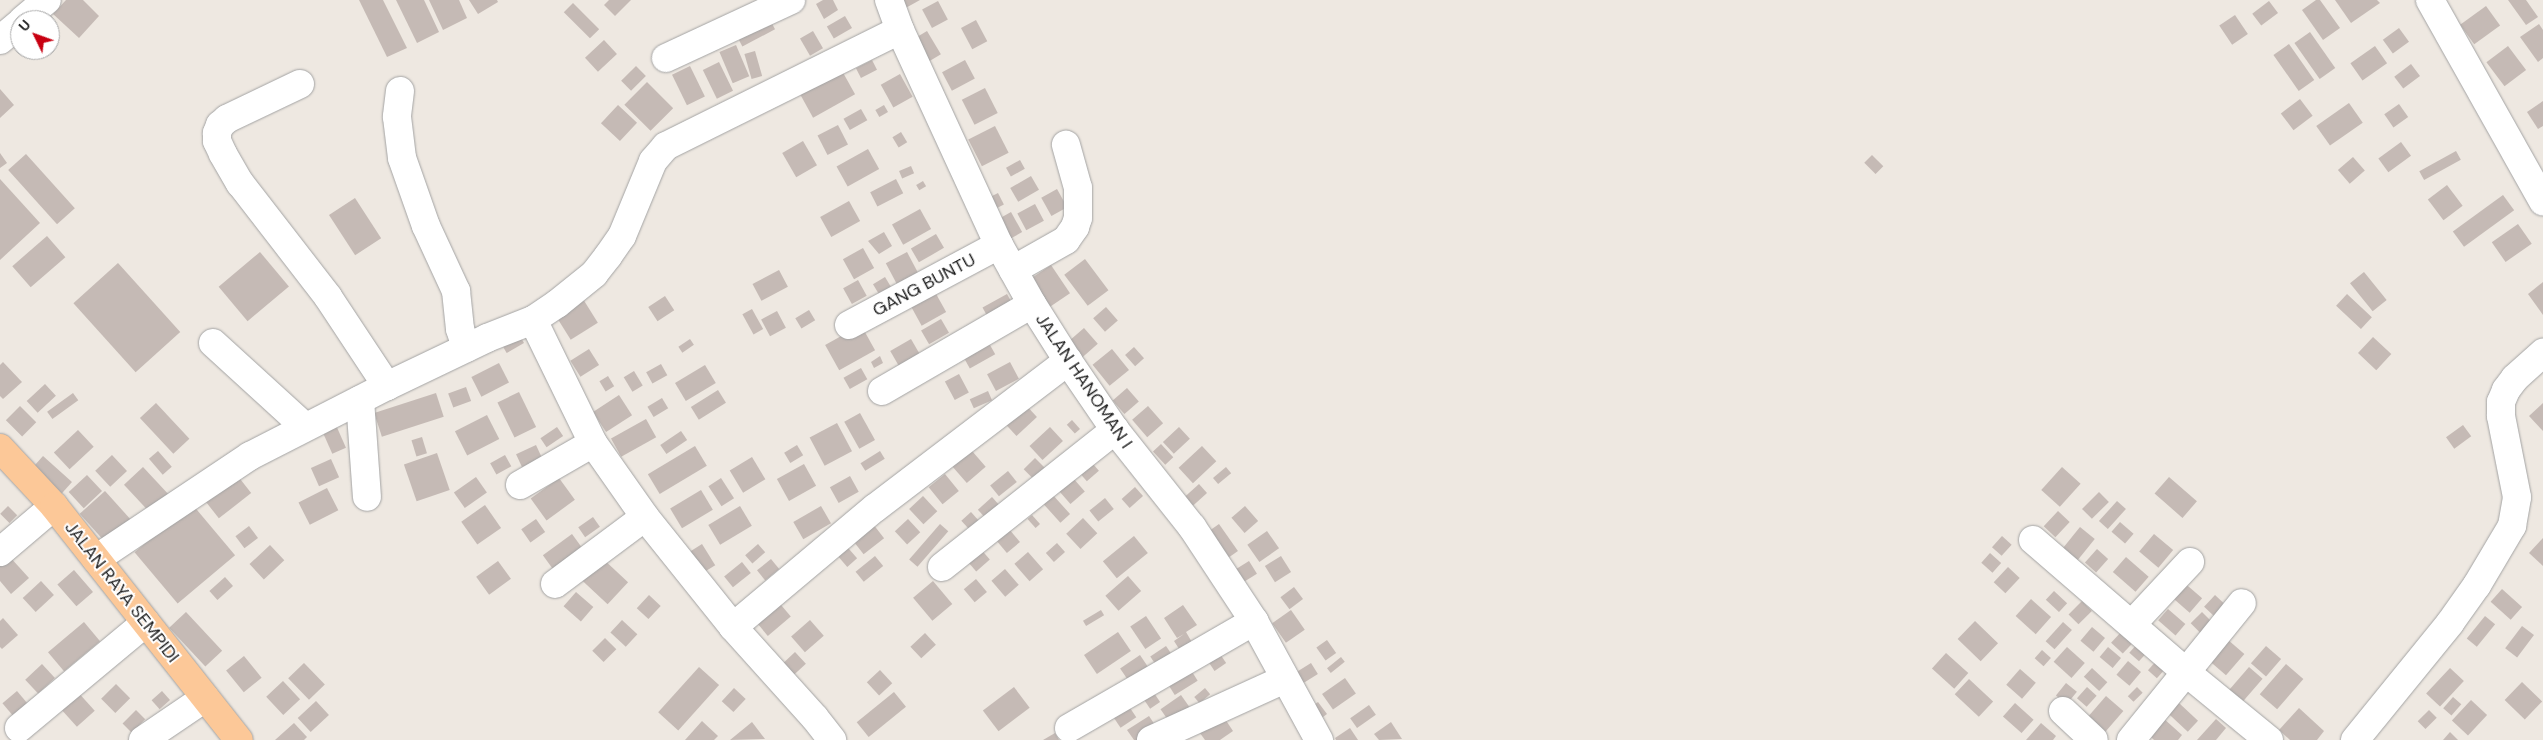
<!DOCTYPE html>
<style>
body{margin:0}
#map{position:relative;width:2543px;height:740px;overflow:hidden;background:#eee8e1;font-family:"DM Sans",sans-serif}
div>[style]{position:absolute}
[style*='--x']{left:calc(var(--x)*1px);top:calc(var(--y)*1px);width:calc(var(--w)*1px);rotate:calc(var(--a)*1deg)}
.building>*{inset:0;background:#c5bab5;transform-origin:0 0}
.roads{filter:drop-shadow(0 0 1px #a3a3a3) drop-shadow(0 0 1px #a3a3a3)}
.minor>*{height:28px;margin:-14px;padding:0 14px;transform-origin:14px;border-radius:14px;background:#fff}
.major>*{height:28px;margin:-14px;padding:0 14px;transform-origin:14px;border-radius:14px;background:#fcc898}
span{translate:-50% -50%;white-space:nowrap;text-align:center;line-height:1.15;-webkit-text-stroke:4px #fff;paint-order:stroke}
.street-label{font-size:18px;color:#1c1c1c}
.north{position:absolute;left:10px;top:10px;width:50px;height:50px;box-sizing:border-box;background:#fff;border:1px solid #a4a4a4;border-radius:50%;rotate:312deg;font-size:14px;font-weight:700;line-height:20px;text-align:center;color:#1c1c1c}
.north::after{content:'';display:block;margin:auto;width:18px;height:22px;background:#c80011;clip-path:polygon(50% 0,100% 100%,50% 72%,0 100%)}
</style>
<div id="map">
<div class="building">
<i style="clip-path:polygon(66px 0,83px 0,99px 16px,79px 38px,53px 14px)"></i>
<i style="clip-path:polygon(359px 0,383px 0,407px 48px,387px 57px)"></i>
<i style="clip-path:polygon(396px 0,424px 0,439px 32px,417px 43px)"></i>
<i style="clip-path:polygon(429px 0,459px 0,467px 18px,443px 30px)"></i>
<i style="clip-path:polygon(469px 0,497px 0,498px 2px,478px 14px)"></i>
<i style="clip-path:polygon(609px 0,631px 0,615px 16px,604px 5px)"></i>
<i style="clip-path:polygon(823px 0,833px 0,838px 10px,824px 19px,816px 4px)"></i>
<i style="clip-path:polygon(897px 0,920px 0,902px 10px)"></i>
<i style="clip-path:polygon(2316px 0,2320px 0,2340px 28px,2323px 40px,2302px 10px)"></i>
<i style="clip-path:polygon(2335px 0,2377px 0,2380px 3px,2351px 23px)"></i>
<i style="clip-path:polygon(2508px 0,2526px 0,2538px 17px,2526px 25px)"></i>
<i style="left:938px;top:1px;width:21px;height:18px;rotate:62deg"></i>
<i style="left:2269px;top:1px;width:15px;height:21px;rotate:53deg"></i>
<i style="left:573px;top:3px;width:37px;height:13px;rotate:45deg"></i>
<i style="left:2486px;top:6px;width:24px;height:32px;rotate:54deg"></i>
<i style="left:2235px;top:15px;width:23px;height:19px;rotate:56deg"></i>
<i style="left:768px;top:16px;width:15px;height:37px;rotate:62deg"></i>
<i style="left:845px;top:16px;width:14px;height:21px;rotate:60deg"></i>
<i style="left:976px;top:20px;width:24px;height:17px;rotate:62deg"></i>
<i style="clip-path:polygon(2539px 24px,2543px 30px,2543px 58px,2538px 62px,2520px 37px)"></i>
<i style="left:2399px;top:28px;width:17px;height:20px;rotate:54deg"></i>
<i style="left:813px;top:31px;width:20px;height:15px;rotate:60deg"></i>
<i style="left:927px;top:31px;width:27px;height:17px;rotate:59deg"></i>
<i style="left:2310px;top:32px;width:44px;height:19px;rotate:55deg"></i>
<i style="left:604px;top:40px;width:19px;height:26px;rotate:47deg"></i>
<i style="left:2289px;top:44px;width:44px;height:19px;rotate:55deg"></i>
<i style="left:736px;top:45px;width:34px;height:18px;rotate:67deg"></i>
<i style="left:2375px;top:46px;width:21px;height:30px;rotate:55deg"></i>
<i style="left:2508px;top:46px;width:30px;height:27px;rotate:53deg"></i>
<i style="left:755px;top:51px;width:26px;height:11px;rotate:74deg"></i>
<i style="left:872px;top:60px;width:11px;height:18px;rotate:63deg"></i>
<i style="left:965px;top:60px;width:21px;height:26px;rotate:62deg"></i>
<i style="left:719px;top:62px;width:32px;height:18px;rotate:64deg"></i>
<i style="left:2411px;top:64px;width:15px;height:21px;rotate:53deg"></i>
<i style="left:636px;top:66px;width:14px;height:21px;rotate:45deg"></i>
<i style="left:690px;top:66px;width:34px;height:20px;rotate:64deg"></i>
<i style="left:841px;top:69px;width:29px;height:48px;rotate:61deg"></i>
<i style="left:900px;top:74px;width:26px;height:22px;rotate:61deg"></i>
<i style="left:647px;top:82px;width:37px;height:32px;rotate:45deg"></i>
<i style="left:985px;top:88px;width:28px;height:26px;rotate:63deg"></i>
<i style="clip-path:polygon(0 89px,14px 105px,0 118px)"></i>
<i style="left:2300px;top:99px;width:21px;height:24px;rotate:53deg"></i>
<i style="clip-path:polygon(2543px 101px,2543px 126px,2538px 129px,2527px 112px)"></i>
<i style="left:2349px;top:103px;width:24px;height:40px;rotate:55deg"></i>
<i style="left:2399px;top:104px;width:16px;height:18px;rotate:55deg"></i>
<i style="left:618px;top:105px;width:26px;height:25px;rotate:43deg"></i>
<i style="left:884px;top:105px;width:8px;height:10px;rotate:60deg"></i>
<i style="left:861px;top:109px;width:13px;height:20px;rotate:61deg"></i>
<i style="left:838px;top:125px;width:22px;height:23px;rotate:63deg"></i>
<i style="left:995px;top:126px;width:30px;height:30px;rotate:63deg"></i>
<i style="left:901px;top:132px;width:12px;height:10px;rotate:59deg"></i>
<i style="left:803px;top:141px;width:28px;height:24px;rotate:60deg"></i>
<i style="left:2401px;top:142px;width:17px;height:28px;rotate:54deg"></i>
<i style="left:868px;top:149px;width:23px;height:36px;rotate:61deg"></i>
<i style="left:2456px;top:151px;width:10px;height:42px;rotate:61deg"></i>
<i style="clip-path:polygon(0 153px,7px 163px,0 168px)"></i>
<i style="left:26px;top:154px;width:73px;height:24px;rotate:48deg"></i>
<i style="left:1872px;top:155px;width:16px;height:11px;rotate:45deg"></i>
<i style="left:2353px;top:157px;width:18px;height:20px;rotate:49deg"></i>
<i style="left:1020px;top:160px;width:10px;height:16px;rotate:61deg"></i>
<i style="left:911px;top:166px;width:8px;height:13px;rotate:67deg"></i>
<i style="left:1031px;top:176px;width:16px;height:24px;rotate:60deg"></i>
<i style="clip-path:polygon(0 179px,40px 223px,0 260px)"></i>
<i style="left:896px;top:179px;width:16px;height:29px;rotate:63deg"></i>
<i style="left:923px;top:181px;width:6px;height:8px;rotate:59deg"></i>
<i style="left:2447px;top:185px;width:26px;height:24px;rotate:53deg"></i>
<i style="left:1057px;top:189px;width:21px;height:18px;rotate:61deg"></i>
<i style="left:998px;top:193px;width:13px;height:16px;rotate:63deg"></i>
<i style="left:2503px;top:195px;width:19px;height:62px;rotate:54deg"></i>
<i style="left:355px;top:198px;width:48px;height:31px;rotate:57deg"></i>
<i style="left:849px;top:201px;width:23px;height:33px;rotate:61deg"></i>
<i style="left:1035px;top:204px;width:19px;height:20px;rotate:62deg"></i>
<i style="left:920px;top:209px;width:23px;height:32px;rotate:61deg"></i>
<i style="left:1011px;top:212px;width:23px;height:21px;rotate:61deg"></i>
<i style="left:2518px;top:224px;width:24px;height:32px;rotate:55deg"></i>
<i style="clip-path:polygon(884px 232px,892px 246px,879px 254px,868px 241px)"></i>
<i style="left:936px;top:234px;width:16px;height:29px;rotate:60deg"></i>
<i style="left:47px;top:236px;width:28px;height:46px;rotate:49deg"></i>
<i style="left:863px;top:248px;width:23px;height:23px;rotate:61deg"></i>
<i style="left:260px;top:252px;width:45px;height:54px;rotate:50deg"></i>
<i style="left:907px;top:252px;width:24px;height:24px;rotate:62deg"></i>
<i style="left:1085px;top:259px;width:39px;height:26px;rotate:53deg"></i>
<i style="left:118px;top:263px;width:93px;height:60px;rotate:48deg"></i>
<i style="left:1051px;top:265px;width:34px;height:29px;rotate:56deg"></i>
<i style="left:779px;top:270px;width:19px;height:30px;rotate:62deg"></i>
<i style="left:2364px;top:272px;width:36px;height:18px;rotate:51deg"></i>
<i style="left:885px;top:277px;width:12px;height:14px;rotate:59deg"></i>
<i style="left:858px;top:280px;width:18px;height:17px;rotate:61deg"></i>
<i style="clip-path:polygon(2543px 282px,2543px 315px,2528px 294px)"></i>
<i style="left:935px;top:292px;width:23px;height:28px;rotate:61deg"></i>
<i style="left:1007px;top:294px;width:13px;height:28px;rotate:61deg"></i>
<i style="left:2347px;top:294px;width:34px;height:16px;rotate:43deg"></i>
<i style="left:665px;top:296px;width:17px;height:20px;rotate:57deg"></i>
<i style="left:583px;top:299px;width:28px;height:32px;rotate:58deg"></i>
<i style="left:1106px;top:307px;width:18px;height:17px;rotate:49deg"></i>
<i style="left:752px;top:309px;width:23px;height:11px;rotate:61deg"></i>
<i style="left:809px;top:310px;width:12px;height:16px;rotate:59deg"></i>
<i style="left:777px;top:311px;width:19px;height:18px;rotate:62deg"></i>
<i style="left:941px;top:319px;width:16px;height:23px;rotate:60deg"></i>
<i style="left:861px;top:325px;width:29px;height:41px;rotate:61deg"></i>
<i style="left:1084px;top:328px;width:21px;height:21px;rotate:49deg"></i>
<i style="left:517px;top:331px;width:14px;height:20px;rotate:60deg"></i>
<i style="left:985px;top:336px;width:21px;height:29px;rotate:61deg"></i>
<i style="left:2373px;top:337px;width:25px;height:22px;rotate:43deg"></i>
<i style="left:690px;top:339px;width:7px;height:14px;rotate:56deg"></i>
<i style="left:911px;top:339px;width:20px;height:24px;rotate:60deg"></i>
<i style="left:1134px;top:347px;width:15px;height:12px;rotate:48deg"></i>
<i style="left:589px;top:349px;width:19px;height:22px;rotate:58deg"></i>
<i style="left:1112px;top:349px;width:27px;height:25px;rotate:51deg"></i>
<i style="clip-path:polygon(880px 356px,883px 363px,874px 368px,871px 362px)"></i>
<i style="clip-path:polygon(3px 362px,22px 382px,3px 399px,0 396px,0 365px)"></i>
<i style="left:1010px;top:362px;width:19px;height:26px;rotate:62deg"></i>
<i style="left:499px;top:363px;width:22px;height:31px;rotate:63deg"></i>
<i style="left:661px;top:364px;width:13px;height:17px;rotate:61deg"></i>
<i style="left:705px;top:365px;width:21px;height:35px;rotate:59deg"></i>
<i style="left:861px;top:368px;width:13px;height:20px;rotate:61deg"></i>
<i style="left:634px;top:371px;width:17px;height:12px;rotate:59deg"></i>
<i style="left:959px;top:374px;width:21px;height:16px;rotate:62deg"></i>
<i style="left:608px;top:376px;width:12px;height:10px;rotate:59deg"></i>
<i style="left:45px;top:384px;width:16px;height:25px;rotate:47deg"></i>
<i style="left:466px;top:387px;width:15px;height:19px;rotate:70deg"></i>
<i style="left:1127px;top:388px;width:18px;height:19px;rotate:49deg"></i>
<i style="left:718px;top:390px;width:15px;height:32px;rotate:58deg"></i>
<i style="left:988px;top:391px;width:10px;height:20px;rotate:66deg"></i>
<i style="left:519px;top:392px;width:39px;height:24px;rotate:64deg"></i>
<i style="left:73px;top:393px;width:9px;height:32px;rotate:54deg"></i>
<i style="left:436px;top:393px;width:25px;height:65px;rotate:72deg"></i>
<i style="left:619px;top:395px;width:24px;height:31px;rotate:57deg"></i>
<i style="left:662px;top:398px;width:12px;height:17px;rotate:59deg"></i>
<i style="left:156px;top:403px;width:49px;height:22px;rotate:47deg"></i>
<i style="left:1024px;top:403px;width:19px;height:28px;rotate:47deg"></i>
<i style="clip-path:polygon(2543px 403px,2543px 431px,2529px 416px)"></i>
<i style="left:20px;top:406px;width:23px;height:20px;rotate:45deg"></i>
<i style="left:1148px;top:406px;width:23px;height:21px;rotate:49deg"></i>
<i style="left:860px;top:413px;width:31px;height:18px;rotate:61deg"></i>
<i style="left:487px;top:415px;width:27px;height:36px;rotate:63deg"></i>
<i style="left:646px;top:419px;width:21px;height:40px;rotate:61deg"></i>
<i style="left:1072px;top:420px;width:12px;height:7px;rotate:48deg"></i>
<i style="left:335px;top:423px;width:27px;height:15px;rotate:66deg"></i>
<i style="left:837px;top:423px;width:32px;height:31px;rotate:62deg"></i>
<i style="left:2463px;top:425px;width:14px;height:21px;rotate:54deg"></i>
<i style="left:557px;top:427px;width:11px;height:20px;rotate:56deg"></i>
<i style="left:1050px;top:427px;width:19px;height:28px;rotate:47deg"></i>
<i style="left:1179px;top:427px;width:16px;height:22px;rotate:47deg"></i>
<i style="left:78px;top:430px;width:23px;height:33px;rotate:47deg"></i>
<i style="left:681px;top:431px;width:11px;height:25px;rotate:56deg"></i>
<i style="left:422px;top:437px;width:17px;height:11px;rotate:73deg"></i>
<i style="left:966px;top:444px;width:30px;height:25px;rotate:49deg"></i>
<i style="left:1161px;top:444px;width:18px;height:11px;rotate:47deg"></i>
<i style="left:536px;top:445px;width:14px;height:22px;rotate:65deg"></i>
<i style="left:797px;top:445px;width:12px;height:15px;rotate:59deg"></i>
<i style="left:695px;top:446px;width:23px;height:55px;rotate:59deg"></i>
<i style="left:1202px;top:446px;width:21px;height:32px;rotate:47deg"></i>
<i style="left:158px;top:451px;width:21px;height:12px;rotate:49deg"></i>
<i style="left:880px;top:451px;width:9px;height:23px;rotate:58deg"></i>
<i style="left:437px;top:453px;width:39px;height:35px;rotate:71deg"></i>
<i style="left:112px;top:455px;width:22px;height:23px;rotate:47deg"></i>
<i style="left:505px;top:455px;width:13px;height:17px;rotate:61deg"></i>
<i style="left:43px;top:456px;width:39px;height:15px;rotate:42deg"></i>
<i style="left:752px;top:457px;width:26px;height:26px;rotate:59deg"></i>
<i style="left:1035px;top:458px;width:18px;height:16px;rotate:45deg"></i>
<i style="left:331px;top:459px;width:20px;height:22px;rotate:66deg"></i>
<i style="left:804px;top:464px;width:25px;height:31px;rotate:61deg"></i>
<i style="left:1093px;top:464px;width:9px;height:16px;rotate:49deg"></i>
<i style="left:143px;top:467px;width:40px;height:26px;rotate:47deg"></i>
<i style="left:1226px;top:467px;width:8px;height:17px;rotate:50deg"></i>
<i style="left:2062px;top:467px;width:25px;height:31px;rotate:42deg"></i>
<i style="left:1008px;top:471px;width:14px;height:23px;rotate:51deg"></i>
<i style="left:945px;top:474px;width:22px;height:21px;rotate:51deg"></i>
<i style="left:87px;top:475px;width:22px;height:25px;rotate:47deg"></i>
<i style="left:237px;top:475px;width:23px;height:41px;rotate:52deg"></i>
<i style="left:850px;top:476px;width:18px;height:23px;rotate:61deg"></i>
<i style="left:476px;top:477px;width:19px;height:27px;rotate:55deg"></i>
<i style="left:2169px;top:477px;width:37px;height:22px;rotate:41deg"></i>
<i style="left:559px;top:478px;width:27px;height:35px;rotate:54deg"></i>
<i style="left:721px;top:478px;width:24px;height:15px;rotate:57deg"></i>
<i style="left:1073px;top:478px;width:18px;height:19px;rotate:49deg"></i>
<i style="left:1199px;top:484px;width:12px;height:19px;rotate:48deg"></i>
<i style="left:1135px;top:487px;width:12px;height:18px;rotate:48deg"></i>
<i style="left:327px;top:488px;width:25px;height:32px;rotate:63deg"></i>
<i style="left:701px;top:490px;width:23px;height:36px;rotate:59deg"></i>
<i style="left:105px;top:491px;width:40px;height:34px;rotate:48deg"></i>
<i style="left:2099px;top:492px;width:14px;height:24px;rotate:45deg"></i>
<i style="left:1052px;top:494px;width:27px;height:13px;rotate:48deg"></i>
<i style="left:923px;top:496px;width:21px;height:19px;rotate:47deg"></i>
<i style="left:992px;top:497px;width:13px;height:19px;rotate:48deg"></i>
<i style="left:1105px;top:498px;width:14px;height:20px;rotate:51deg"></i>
<i style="left:2117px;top:501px;width:12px;height:27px;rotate:42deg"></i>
<i style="left:192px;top:504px;width:67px;height:75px;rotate:50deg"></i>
<i style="left:485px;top:505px;width:28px;height:29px;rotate:55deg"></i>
<i style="left:8px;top:506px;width:13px;height:11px;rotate:45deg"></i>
<i style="left:740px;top:506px;width:23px;height:37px;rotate:59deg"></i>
<i style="left:821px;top:506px;width:20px;height:32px;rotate:60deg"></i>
<i style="left:1245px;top:506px;width:20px;height:18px;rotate:49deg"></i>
<i style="left:2058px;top:511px;width:16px;height:21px;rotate:43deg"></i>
<i style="left:971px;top:512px;width:13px;height:13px;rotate:48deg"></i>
<i style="left:1032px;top:515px;width:12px;height:6px;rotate:48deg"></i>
<i style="left:593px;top:517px;width:12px;height:18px;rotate:55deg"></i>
<i style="left:1083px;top:518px;width:21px;height:23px;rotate:47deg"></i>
<i style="left:536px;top:519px;width:16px;height:18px;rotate:55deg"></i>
<i style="left:908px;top:519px;width:18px;height:18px;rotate:47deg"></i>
<i style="left:2120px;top:522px;width:18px;height:13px;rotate:41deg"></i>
<i style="left:873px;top:524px;width:18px;height:26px;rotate:52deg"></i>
<i style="left:940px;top:524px;width:11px;height:47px;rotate:41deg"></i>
<i style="left:1219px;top:524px;width:33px;height:13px;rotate:55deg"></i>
<i style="left:249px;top:526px;width:15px;height:17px;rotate:53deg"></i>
<i style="left:2080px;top:527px;width:19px;height:27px;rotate:39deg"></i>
<i style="left:1009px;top:529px;width:17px;height:17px;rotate:50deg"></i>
<i style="left:1267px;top:531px;width:21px;height:24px;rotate:55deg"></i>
<i style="left:572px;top:534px;width:17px;height:36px;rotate:54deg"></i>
<i style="left:2154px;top:534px;width:25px;height:23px;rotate:40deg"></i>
<i style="left:1134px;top:536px;width:22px;height:40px;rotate:51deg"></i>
<i style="left:2002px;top:536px;width:13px;height:15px;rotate:42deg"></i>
<i style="clip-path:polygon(2543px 538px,2543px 566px,2529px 553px)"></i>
<i style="left:842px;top:541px;width:23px;height:13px;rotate:49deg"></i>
<i style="left:1057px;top:543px;width:12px;height:15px;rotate:48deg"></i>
<i style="left:702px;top:544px;width:25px;height:14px;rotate:58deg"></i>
<i style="left:758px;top:544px;width:11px;height:17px;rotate:49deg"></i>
<i style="left:270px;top:545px;width:21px;height:28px;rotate:47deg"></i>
<i style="left:978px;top:546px;width:18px;height:18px;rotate:49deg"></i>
<i style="left:2097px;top:549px;width:15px;height:18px;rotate:42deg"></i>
<i style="left:1028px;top:552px;width:23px;height:18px;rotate:49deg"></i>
<i style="left:1990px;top:553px;width:15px;height:13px;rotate:42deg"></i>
<i style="clip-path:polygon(9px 556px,29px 578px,11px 594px,0 581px,0 564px)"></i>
<i style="left:875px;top:556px;width:13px;height:25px;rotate:51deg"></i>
<i style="left:1281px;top:556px;width:19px;height:19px;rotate:58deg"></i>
<i style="left:601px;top:557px;width:37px;height:30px;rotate:43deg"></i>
<i style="left:2126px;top:557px;width:30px;height:20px;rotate:41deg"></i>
<i style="left:771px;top:559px;width:13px;height:18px;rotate:51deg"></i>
<i style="left:498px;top:561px;width:22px;height:27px;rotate:54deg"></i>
<i style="left:1249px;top:561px;width:15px;height:18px;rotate:58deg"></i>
<i style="left:742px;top:562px;width:14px;height:23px;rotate:51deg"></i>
<i style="left:2008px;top:567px;width:16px;height:21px;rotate:43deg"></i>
<i style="left:1005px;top:569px;width:21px;height:18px;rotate:49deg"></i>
<i style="left:74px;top:570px;width:29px;height:22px;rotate:49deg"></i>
<i style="left:1128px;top:576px;width:20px;height:30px;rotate:49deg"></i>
<i style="left:225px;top:577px;width:12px;height:21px;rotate:48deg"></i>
<i style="left:976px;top:579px;width:17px;height:16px;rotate:50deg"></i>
<i style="left:2181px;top:580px;width:28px;height:19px;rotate:41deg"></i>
<i style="left:41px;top:581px;width:19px;height:25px;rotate:47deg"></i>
<i style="left:933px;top:581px;width:30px;height:26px;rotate:50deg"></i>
<i style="left:1294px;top:587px;width:15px;height:17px;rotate:53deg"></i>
<i style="left:2502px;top:589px;width:27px;height:17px;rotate:42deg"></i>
<i style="left:2054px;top:591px;width:18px;height:12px;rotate:43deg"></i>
<i style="left:576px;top:592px;width:23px;height:19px;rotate:41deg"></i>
<i style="left:649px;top:595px;width:16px;height:18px;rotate:43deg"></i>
<i style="left:2215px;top:595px;width:19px;height:16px;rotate:43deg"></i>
<i style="left:776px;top:599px;width:23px;height:30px;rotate:50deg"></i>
<i style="left:2031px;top:599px;width:27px;height:23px;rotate:42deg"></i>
<i style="left:2082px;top:601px;width:14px;height:19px;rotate:45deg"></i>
<i style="clip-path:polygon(1183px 605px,1197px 625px,1186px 632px,1193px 644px,1181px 652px,1174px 641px,1184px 634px,1177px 638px,1164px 618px)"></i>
<i style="left:2168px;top:609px;width:23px;height:15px;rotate:41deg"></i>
<i style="left:1101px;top:610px;width:6px;height:21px;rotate:59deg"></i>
<i style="left:1291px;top:610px;width:24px;height:23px;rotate:55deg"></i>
<i style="left:186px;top:612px;width:53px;height:23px;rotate:47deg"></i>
<i style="left:2202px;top:612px;width:17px;height:16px;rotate:45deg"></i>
<i style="left:1146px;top:616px;width:27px;height:19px;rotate:56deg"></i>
<i style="left:2485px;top:616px;width:13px;height:29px;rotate:39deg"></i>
<i style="clip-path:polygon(3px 618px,18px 635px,2px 649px,0 647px,0 621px)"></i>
<i style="left:622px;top:620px;width:21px;height:17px;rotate:43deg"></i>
<i style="left:810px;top:620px;width:21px;height:25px;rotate:49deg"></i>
<i style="left:1975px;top:621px;width:32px;height:25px;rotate:44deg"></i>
<i style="left:84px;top:622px;width:25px;height:47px;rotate:50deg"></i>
<i style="left:2063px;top:622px;width:12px;height:26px;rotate:42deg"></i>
<i style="left:2522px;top:626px;width:15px;height:28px;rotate:37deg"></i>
<i style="left:2092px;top:627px;width:17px;height:18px;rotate:40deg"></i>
<i style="left:2122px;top:631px;width:16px;height:16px;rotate:43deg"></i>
<i style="left:1118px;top:632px;width:23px;height:41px;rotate:56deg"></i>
<i style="left:925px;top:633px;width:16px;height:20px;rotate:47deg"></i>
<i style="left:605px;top:638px;width:16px;height:18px;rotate:45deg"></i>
<i style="left:2227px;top:639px;width:23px;height:28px;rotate:41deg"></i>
<i style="left:1327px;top:640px;width:16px;height:13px;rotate:55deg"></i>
<i style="left:2138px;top:643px;width:13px;height:13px;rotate:42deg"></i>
<i style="left:1166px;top:646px;width:14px;height:19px;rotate:56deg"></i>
<i style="left:2266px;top:646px;width:20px;height:23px;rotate:41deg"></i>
<i style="left:2067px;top:647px;width:24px;height:20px;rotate:42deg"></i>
<i style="left:2108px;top:647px;width:17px;height:13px;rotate:40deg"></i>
<i style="left:2042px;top:650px;width:12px;height:11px;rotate:42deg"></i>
<i style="left:795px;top:652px;width:16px;height:20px;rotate:47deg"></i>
<i style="left:1946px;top:653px;width:30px;height:21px;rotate:42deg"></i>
<i style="left:1220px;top:654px;width:11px;height:14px;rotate:56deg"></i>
<i style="left:1140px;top:655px;width:18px;height:24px;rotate:56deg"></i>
<i style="left:244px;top:656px;width:28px;height:23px;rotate:51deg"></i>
<i style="left:1341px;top:657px;width:6px;height:18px;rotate:51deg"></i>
<i style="left:2158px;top:659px;width:12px;height:15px;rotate:42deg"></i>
<i style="left:2128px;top:661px;width:17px;height:18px;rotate:40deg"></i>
<i style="left:1186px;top:662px;width:22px;height:27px;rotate:58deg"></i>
<i style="left:304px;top:663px;width:30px;height:22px;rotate:46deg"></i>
<i style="left:1311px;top:663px;width:13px;height:17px;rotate:58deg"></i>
<i style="left:42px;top:664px;width:19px;height:23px;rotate:47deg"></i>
<i style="left:2286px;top:664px;width:23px;height:40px;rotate:41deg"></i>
<i style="left:699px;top:667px;width:27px;height:61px;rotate:42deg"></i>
<i style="left:2249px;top:667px;width:18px;height:33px;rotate:41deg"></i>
<i style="left:2092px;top:668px;width:21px;height:12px;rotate:43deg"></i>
<i style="left:2450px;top:668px;width:19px;height:35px;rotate:43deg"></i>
<i style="left:2020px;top:669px;width:21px;height:21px;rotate:41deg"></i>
<i style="left:880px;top:670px;width:18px;height:18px;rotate:47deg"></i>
<i style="left:1345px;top:678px;width:19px;height:28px;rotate:55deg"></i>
<i style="left:1969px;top:679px;width:33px;height:21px;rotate:43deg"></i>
<i style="left:283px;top:681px;width:25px;height:23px;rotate:47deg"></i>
<i style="left:2522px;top:682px;width:28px;height:25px;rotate:44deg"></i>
<i style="left:2066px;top:683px;width:14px;height:16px;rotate:39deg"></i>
<i style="left:116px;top:684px;width:20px;height:21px;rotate:45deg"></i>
<i style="left:1014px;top:687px;width:26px;height:39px;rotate:53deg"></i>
<i style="left:1150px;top:687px;width:18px;height:12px;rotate:56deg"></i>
<i style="left:2087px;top:687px;width:13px;height:15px;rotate:42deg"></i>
<i style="left:2137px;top:687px;width:8px;height:13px;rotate:45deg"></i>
<i style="left:734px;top:688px;width:16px;height:18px;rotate:43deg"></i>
<i style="left:1205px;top:688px;width:8px;height:14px;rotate:50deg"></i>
<i style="left:76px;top:690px;width:28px;height:24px;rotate:48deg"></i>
<i style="left:17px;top:691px;width:17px;height:19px;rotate:50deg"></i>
<i style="left:162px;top:691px;width:12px;height:14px;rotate:48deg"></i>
<i style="left:894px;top:692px;width:19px;height:48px;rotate:51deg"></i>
<i style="left:1181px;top:695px;width:19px;height:25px;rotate:55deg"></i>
<i style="left:2106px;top:696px;width:23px;height:31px;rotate:41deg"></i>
<i style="left:2453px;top:697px;width:11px;height:15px;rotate:41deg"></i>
<i style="left:1124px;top:699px;width:22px;height:19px;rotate:56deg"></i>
<i style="left:2471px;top:700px;width:22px;height:28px;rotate:43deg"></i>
<i style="left:316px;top:701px;width:19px;height:25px;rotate:47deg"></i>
<i style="left:1318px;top:702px;width:15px;height:8px;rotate:53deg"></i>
<i style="left:2015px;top:703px;width:25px;height:18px;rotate:42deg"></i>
<i style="left:2179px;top:703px;width:26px;height:15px;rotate:43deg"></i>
<i style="left:1369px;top:705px;width:12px;height:23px;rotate:55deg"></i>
<i style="clip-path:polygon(2299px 708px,2324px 731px,2317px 740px,2290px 740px,2279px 730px)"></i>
<i style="left:136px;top:710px;width:13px;height:19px;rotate:45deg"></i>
<i style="left:2429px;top:710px;width:11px;height:16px;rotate:45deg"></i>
<i style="clip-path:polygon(1221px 713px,1233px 731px,1220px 740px,1205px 740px,1197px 729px)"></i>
<i style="clip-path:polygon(1149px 716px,1157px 728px,1140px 740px,1134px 740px,1127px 730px)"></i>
<i style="clip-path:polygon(2163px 718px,2182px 735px,2178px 740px,2154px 740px,2148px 734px)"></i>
<i style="clip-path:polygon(2216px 719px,2226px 728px,2216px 740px,2197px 740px)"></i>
<i style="clip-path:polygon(702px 721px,718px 736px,714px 740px,685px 740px)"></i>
<i style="clip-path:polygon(752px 722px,765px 739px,730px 740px)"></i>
<i style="clip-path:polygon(1391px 722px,1402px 739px,1379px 740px,1374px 734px)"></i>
<i style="clip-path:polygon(294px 723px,307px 737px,304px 740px,275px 740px)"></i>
<i style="clip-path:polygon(2041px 723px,2056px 736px,2053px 740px,2026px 740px)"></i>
<i style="clip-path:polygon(1350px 728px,1358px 740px,1336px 740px,1335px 738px)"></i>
<i style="clip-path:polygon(2450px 732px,2458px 740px,2443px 740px)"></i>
<i style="clip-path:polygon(1055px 733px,1059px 740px,1043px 740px)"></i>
</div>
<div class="roads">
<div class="minor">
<i style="--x:889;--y:0;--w:32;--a:70"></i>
<i style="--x:900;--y:30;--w:237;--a:65.3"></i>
<i style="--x:999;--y:245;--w:68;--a:60.8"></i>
<i style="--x:1032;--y:304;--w:67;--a:57.7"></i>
<i style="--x:1068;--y:361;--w:83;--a:55.7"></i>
<i style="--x:1115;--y:430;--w:124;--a:51.6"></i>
<i style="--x:1192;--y:527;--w:113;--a:56.6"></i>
<i style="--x:1254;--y:621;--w:136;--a:61.4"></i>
<i style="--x:2430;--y:0;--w:231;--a:60.7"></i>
<i style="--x:23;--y:20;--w:31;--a:-40"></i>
<i style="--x:0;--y:40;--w:26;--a:-40"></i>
<i style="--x:666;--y:58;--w:138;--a:-24.9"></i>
<i style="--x:300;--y:84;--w:81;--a:154.4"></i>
<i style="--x:227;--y:119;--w:9;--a:139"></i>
<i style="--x:220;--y:125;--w:9;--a:111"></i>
<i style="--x:217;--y:133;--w:8;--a:90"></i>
<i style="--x:217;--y:141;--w:14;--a:65"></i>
<i style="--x:223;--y:154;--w:34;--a:60"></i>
<i style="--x:240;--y:183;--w:144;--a:52.3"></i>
<i style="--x:328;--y:297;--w:107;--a:56.5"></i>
<i style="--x:400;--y:91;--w:26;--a:97"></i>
<i style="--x:397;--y:117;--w:41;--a:83"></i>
<i style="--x:402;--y:158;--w:72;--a:70.6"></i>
<i style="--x:426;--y:226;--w:72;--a:65.2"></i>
<i style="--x:456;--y:291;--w:38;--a:84"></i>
<i style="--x:460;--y:329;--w:20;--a:72"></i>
<i style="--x:1013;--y:270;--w:61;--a:-29.5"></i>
<i style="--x:1066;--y:240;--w:16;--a:-55"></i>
<i style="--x:1075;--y:227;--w:9;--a:-72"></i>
<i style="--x:1078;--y:218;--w:30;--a:-90"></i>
<i style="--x:1078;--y:188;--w:45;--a:-105.6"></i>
<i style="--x:533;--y:320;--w:137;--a:64"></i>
<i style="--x:593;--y:443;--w:90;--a:54.9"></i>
<i style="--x:645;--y:517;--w:141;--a:51.3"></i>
<i style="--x:733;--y:627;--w:122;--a:48"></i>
<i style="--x:815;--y:718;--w:28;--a:52"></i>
<i style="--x:849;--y:325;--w:170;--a:-28.1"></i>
<i style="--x:213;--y:343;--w:123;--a:42.4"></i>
<i style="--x:882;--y:391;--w:173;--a:-30.1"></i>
<i style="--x:360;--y:400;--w:97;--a:85.9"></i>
<i style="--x:520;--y:485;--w:84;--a:-29.9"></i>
<i style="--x:2033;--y:540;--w:203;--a:40.8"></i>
<i style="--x:2187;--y:673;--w:106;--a:39.3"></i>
<i style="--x:0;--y:552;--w:71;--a:-40.4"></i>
<i style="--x:96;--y:559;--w:185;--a:-33.8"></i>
<i style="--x:250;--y:456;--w:154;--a:-27.1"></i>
<i style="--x:387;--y:386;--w:111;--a:-25.6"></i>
<i style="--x:487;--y:338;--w:49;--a:-21.4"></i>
<i style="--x:533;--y:320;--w:29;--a:-34"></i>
<i style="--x:557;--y:304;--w:48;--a:-39"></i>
<i style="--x:594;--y:274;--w:23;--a:-52"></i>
<i style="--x:608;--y:256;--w:24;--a:-55"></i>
<i style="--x:622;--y:236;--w:81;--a:-67.5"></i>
<i style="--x:653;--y:161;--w:20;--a:-49"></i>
<i style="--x:666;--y:146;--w:261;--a:-26.4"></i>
<i style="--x:942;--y:567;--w:221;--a:-38.4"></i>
<i style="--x:555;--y:584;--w:112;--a:-36.7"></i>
<i style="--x:2132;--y:624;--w:85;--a:-46.9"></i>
<i style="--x:733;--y:627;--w:185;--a:-40"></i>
<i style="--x:875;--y:508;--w:243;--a:-37.3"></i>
<i style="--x:2063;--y:711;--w:42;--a:43.1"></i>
<i style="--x:19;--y:728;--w:165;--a:-39.8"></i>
<i style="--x:1069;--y:728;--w:214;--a:-30"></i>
<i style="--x:143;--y:740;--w:75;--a:-34.1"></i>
<i style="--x:1151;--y:740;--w:147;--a:-24.5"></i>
<i style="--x:2131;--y:740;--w:176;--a:-51"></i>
<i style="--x:2355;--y:740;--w:151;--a:-50.9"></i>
<i style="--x:2450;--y:623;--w:47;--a:-54.6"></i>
<i style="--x:2477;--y:585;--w:69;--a:-59.3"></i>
<i style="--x:2512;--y:526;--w:29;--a:-80"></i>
<i style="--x:2517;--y:497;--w:83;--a:-101.2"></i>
<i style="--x:2501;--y:416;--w:14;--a:-90"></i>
<i style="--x:2501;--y:402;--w:13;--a:-67"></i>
<i style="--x:2506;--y:390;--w:15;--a:-53"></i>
<i style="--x:2515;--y:378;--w:38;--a:-42"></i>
</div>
<div class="major">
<i style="--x:0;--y:448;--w:79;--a:47"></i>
<i style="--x:54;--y:506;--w:298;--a:51.7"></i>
</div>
</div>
<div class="street-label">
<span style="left:924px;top:285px;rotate:-28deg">GANG BUNTU</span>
<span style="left:1084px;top:381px;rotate:56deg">JALAN HANOMAN I</span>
<span style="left:122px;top:592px;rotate:52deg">JALAN RAYA SEMPIDI</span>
</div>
<div class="north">U</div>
</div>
